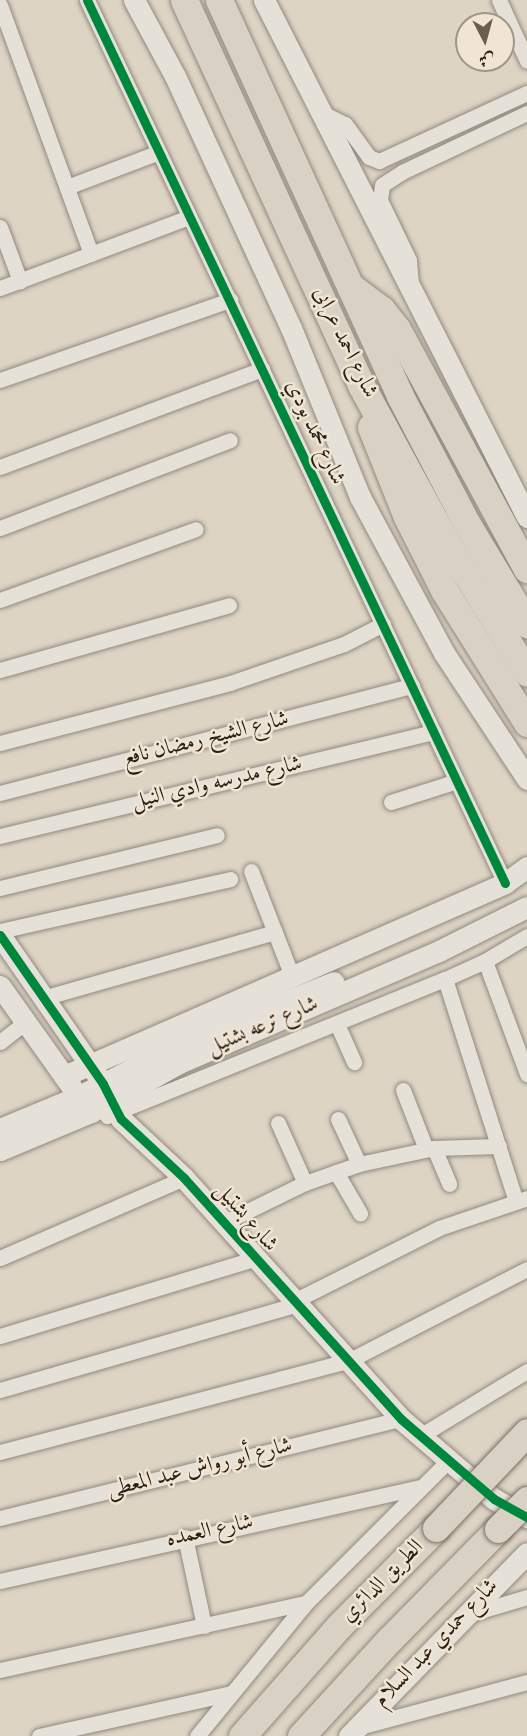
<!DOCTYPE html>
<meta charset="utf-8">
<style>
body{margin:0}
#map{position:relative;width:527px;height:1736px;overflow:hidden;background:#ded4c4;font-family:"Sorts Mill Goudy",Amiri,serif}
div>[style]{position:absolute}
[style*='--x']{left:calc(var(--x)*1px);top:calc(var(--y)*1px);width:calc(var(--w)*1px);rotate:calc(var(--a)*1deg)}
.roads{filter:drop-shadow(0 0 2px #90897f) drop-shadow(0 0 2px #90897f)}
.street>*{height:15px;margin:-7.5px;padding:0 7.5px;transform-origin:7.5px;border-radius:7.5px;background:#e5e0d8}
.secondary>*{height:21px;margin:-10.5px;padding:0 10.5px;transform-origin:10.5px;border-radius:10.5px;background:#e5e0d8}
.highway>*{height:27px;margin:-13.5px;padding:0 13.5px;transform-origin:13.5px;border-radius:13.5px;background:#d9d1c3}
.bridges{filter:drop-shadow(0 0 2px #777068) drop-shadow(0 0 2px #777068)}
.highway-bridge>*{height:27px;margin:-13.5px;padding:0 13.5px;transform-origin:13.5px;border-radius:13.5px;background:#d9d1c3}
.cycleway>*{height:9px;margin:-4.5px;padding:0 4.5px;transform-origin:4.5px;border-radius:4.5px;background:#00873e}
span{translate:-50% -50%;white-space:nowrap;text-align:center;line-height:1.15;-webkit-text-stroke:5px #f0e5d2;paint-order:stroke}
.street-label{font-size:22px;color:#2a1d15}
.north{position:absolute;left:455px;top:12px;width:60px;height:60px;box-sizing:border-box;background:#f0e5d2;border:2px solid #a19586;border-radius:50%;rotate:174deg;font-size:16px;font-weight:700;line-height:24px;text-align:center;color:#2a1d15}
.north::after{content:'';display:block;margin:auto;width:21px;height:27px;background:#695d52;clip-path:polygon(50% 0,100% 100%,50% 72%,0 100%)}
</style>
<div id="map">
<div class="roads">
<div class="street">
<i style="--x:87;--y:0;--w:977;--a:64.67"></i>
<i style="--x:499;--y:0;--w:67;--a:65.3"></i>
<i style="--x:0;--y:5;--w:265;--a:69.9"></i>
<i style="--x:322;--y:113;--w:25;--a:26"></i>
<i style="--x:345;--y:124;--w:41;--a:54"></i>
<i style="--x:369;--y:157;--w:11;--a:22"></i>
<i style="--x:379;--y:161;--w:163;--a:-24.7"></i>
<i style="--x:67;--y:187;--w:98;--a:-20.8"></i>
<i style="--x:0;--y:227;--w:58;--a:69.7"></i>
<i style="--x:411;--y:284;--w:24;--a:-95"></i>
<i style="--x:409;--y:260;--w:67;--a:-115.8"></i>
<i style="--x:380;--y:200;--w:15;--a:-82"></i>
<i style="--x:382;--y:185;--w:24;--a:-33"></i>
<i style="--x:402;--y:172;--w:138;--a:-25.3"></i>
<i style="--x:0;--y:288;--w:202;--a:-20.6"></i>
<i style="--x:0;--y:380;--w:244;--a:-19.2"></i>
<i style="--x:0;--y:467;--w:280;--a:-20.5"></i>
<i style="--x:0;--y:528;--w:246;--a:-20.9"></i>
<i style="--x:0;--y:600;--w:208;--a:-19.9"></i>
<i style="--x:0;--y:670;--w:238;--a:-15.8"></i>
<i style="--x:0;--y:743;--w:238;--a:-14.6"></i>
<i style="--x:230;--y:683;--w:120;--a:-18.9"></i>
<i style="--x:344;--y:644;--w:44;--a:-27.1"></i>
<i style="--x:0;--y:793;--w:426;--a:-14.6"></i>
<i style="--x:391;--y:802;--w:69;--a:-17.7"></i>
<i style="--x:0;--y:836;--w:446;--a:-13.5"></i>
<i style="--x:251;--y:871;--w:113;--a:68.7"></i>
<i style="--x:0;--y:888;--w:223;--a:-13.7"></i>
<i style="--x:0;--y:931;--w:236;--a:-12.7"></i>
<i style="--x:485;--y:961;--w:121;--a:69.6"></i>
<i style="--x:445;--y:979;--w:233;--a:72.3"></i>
<i style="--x:43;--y:998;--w:241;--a:-15.9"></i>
<i style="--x:337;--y:1024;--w:42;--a:65.9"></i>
<i style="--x:0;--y:1042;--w:31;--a:-38"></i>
<i style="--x:403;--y:1090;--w:63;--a:68.7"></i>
<i style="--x:107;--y:1116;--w:365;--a:-22.1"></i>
<i style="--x:445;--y:979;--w:44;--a:-24.2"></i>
<i style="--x:485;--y:961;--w:49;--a:-30.8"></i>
<i style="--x:338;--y:1119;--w:50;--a:65"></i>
<i style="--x:278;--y:1123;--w:66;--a:65.8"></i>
<i style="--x:434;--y:1148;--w:39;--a:67"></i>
<i style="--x:336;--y:1172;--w:48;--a:59.7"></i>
<i style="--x:223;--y:1223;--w:91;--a:-26"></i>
<i style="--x:305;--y:1183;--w:57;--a:-19.4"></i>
<i style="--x:359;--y:1164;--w:77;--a:-12"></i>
<i style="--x:434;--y:1148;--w:65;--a:-1.8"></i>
<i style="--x:0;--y:1258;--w:201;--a:-23.5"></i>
<i style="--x:294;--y:1301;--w:162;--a:-26.7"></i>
<i style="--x:439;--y:1228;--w:93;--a:-18.8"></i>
<i style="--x:0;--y:1336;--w:264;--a:-16.9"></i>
<i style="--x:0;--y:1390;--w:310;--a:-16.1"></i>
<i style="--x:420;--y:1436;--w:125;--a:-31.3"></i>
<i style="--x:0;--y:1452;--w:360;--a:-14.7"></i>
<i style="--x:348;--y:1361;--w:201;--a:-27.2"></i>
<i style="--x:0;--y:1518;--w:413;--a:-13.9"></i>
<i style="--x:185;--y:1537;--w:91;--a:77.9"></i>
<i style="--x:0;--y:1581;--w:431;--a:-12.6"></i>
<i style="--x:470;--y:1614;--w:59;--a:-16.6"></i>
<i style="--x:0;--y:1670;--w:313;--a:-12.4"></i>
<i style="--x:359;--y:1727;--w:174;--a:-15"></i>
<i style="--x:39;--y:1736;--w:198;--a:-12.6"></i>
<i style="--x:197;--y:1736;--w:172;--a:-50.7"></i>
<i style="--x:306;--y:1603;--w:201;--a:-45"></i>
</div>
<div class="secondary">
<i style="--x:134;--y:0;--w:86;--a:61.7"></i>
<i style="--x:175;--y:76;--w:277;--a:65.3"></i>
<i style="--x:291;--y:328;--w:183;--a:67.8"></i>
<i style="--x:360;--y:497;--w:177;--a:61.7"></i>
<i style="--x:444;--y:653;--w:151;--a:56.6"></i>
<i style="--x:264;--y:0;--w:580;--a:63.04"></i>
<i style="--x:0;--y:935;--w:181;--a:55.3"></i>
<i style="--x:103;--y:1084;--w:39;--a:63"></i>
<i style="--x:121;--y:1119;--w:86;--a:43.1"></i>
<i style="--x:184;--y:1178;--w:324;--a:48"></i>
<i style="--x:401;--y:1419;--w:123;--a:40.7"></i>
<i style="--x:494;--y:1499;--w:38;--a:29"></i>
<i style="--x:0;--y:986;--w:123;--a:54.6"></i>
<i style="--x:64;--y:1076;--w:481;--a:-23.6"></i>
<i style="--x:505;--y:883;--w:27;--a:-36"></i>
<i style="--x:0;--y:1129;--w:86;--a:-22.7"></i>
<i style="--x:79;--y:1096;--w:120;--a:-27.2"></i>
<i style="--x:186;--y:1041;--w:159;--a:-21.7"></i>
<i style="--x:0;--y:1150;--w:99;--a:-22.7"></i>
<i style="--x:91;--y:1112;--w:101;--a:-29.1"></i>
<i style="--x:179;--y:1063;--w:283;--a:-23.3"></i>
<i style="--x:439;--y:951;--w:98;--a:-26.6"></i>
<i style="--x:349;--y:1736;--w:255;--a:-45.8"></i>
</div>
<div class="highway">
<i style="--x:184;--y:0;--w:424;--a:65.3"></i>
<i style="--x:361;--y:385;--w:174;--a:61.5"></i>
<i style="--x:444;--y:538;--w:158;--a:58.4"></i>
<i style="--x:219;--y:0;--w:435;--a:65.4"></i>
<i style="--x:400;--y:396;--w:144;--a:62.4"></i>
<i style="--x:467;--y:524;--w:117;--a:59"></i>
<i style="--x:350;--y:286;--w:40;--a:37"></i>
<i style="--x:382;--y:310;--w:24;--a:52"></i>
<i style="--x:397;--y:329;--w:273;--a:61.6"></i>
<i style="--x:371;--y:427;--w:97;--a:68.2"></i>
<i style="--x:407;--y:517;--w:82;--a:63.1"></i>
<i style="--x:444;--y:590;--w:157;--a:58"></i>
<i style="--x:242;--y:1736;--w:147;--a:-48.6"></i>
<i style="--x:339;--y:1626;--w:138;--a:-45.3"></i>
<i style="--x:301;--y:1736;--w:132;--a:-47.5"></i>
<i style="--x:390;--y:1639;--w:154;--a:-45.5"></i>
</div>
</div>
<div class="bridges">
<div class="highway-bridge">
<i style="--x:436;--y:1528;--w:132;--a:-46.5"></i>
<i style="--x:498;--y:1529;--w:41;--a:-45"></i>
</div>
</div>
<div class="cycleway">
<i style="--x:87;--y:0;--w:977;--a:64.67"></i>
<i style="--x:0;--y:935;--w:181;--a:55.3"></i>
<i style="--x:103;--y:1084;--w:39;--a:63"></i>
<i style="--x:121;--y:1119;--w:86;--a:43.1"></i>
<i style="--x:184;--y:1178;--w:324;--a:48"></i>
<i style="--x:401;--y:1419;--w:123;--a:40.7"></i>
<i style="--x:494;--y:1499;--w:38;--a:29"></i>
</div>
<div class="street-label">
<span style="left:344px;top:343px;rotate:64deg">شارع احمد عرابى</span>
<span style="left:314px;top:433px;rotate:65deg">شارع محمد بودي</span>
<span style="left:206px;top:740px;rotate:-14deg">شارع الشيخ رمضان نافع</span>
<span style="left:217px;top:784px;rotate:-13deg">شارع مدرسه وادي النيل</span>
<span style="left:263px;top:1027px;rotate:-23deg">شارع ترعه بشتيل</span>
<span style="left:245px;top:1218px;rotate:49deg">شارع بشتيل</span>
<span style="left:200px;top:1469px;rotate:-14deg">شارع أبو رواش عبد المعطى</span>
<span style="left:210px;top:1532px;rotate:-12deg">شارع العمده</span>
<span style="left:383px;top:1582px;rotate:-45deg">الطريق الدائري</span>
<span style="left:437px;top:1644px;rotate:-46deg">شارع حمدي عبد السلام</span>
</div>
<div class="north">ش</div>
</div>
